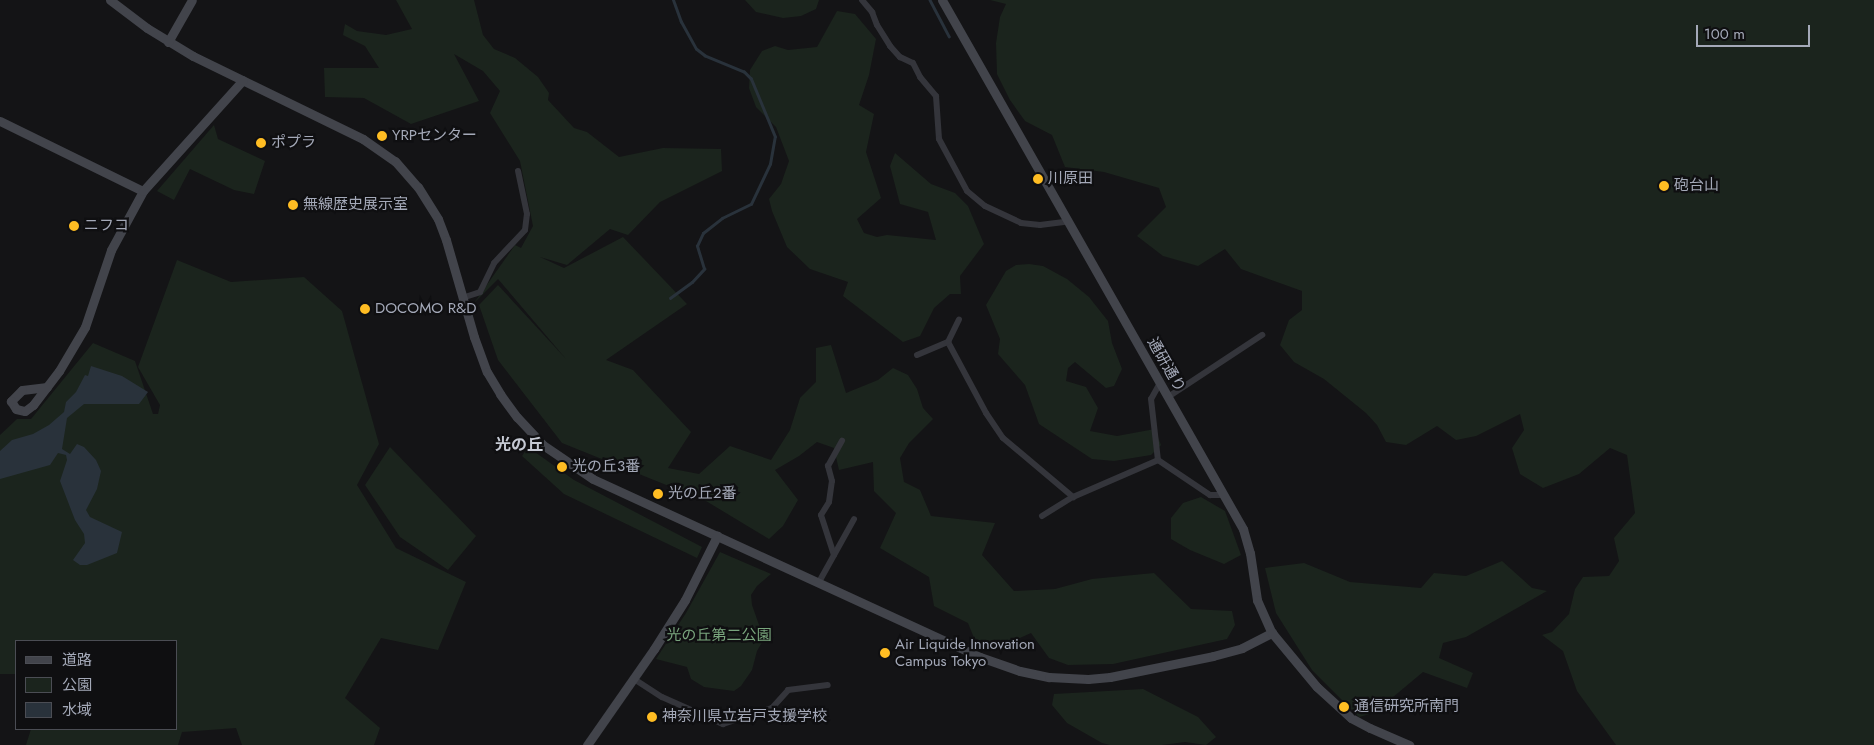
<!DOCTYPE html>
<meta charset="utf-8">
<style>
body{margin:0}
#map{position:relative;width:1874px;height:745px;overflow:hidden;background:#141416;font-family:Jost,"Noto Sans JP",sans-serif}
div>[style]{position:absolute}
[style*='--x']{left:calc(var(--x)*1px);top:calc(var(--y)*1px);width:calc(var(--w)*1px);rotate:calc(var(--a)*1deg)}
.green>*{inset:0;background:#1b241d}
.water>*{inset:0;background:#29323b}
.stream>*{height:2.5px;margin:-1.25px;padding:0 1.25px;transform-origin:1.25px;border-radius:1.25px;background:#29323b}
.street>*{height:6px;margin:-3px;padding:0 3px;transform-origin:3px;border-radius:3px;background:#34353b}
.secondary>*{height:9px;margin:-4.5px;padding:0 4.5px;transform-origin:4.5px;border-radius:4.5px;background:#42444b}
.dots>*{width:14px;height:14px;translate:-50% -50%;box-sizing:border-box;border:2px solid #0f0f11;border-radius:50%}
span{translate:-50% -50%;white-space:nowrap;text-align:center;line-height:1.15;-webkit-text-stroke:4.5px #0f0f11;paint-order:stroke}
.poi-label{font-size:15px;color:#a4a9b8}
.left{translate:0 -50%;text-align:left}
.street-label{font-size:15px;color:#a4a9b8}
.park-label{font-size:15px;color:#79a57d}
.neighbourhood-label{font-size:16px;color:#c5c9d3;font-weight:700}
.legend{position:absolute;left:15px;top:640px;width:162px;height:90px;box-sizing:border-box;background:#0f0f11;border:1px solid #4b4d54;margin:0;padding:6px 9px;list-style:none;font-size:15px;color:#a4a9b8}
.legend li{display:flex;align-items:center;gap:10px;height:25px}
.legend b{width:25px;border:1px solid #4b4d54}
.scale{position:absolute;left:1696px;top:25px;width:114px;height:22px;box-sizing:border-box;border:2px solid #a4a9b8;border-top:0;padding-left:6px;font-size:15px;line-height:18px;white-space:nowrap;color:#a4a9b8;-webkit-text-stroke:4px #0f0f11;paint-order:stroke}
</style>
<div id="map">
<div class="green">
<i style="clip-path:polygon(396px 0,474px 0,483px 35px,494px 49px,515px 58px,538px 77px,549px 93px,548px 100px,574px 128px,587px 132px,619px 157px,663px 148px,721px 149px,722px 171px,660px 202px,628px 235px,610px 229px,567px 265px,540px 257px,564px 268px,623px 237px,687px 304px,606px 360px,633px 370px,691px 432px,668px 468px,699px 474px,730px 446px,771px 460px,790px 430px,800px 398px,816px 382px,816px 348px,831px 345px,846px 393px,878px 380px,893px 368px,908px 375px,917px 389px,923px 408px,933px 419px,909px 443px,900px 458px,904px 482px,920px 490px,931px 516px,995px 523px,982px 555px,1014px 591px,1055px 589px,1092px 579px,1154px 573px,1191px 609px,1232px 611px,1235px 625px,1227px 639px,1113px 664px,1068px 665px,1049px 658px,1031px 633px,998px 648px,974px 638px,968px 623px,934px 606px,929px 577px,880px 548px,896px 513px,874px 491px,873px 462px,839px 470px,834px 448px,817px 442px,799px 456px,775px 470px,798px 500px,783px 526px,769px 539px,706px 501px,562px 443px,498px 360px,479px 305px,498px 285px,566px 359px,498px 279px,474px 303px,515px 245px,521px 248px,533px 226px,520px 161px,490px 113px,500px 91px,483px 71px,454px 54px,479px 101px,411px 124px,364px 98px,325px 97px,324px 68px,379px 68px,365px 46px,343px 35px,345px 24px,357px 31px,386px 35px,412px 29px)"></i>
<i style="clip-path:polygon(745px 0,819px 0,816px 9px,801px 16px,783px 18px,756px 12px)"></i>
<i style="clip-path:polygon(990px 0,1874px 0,1874px 745px,1616px 745px,1577px 691px,1563px 651px,1542px 635px,1552px 632px,1569px 614px,1575px 589px,1583px 577px,1609px 576px,1619px 561px,1614px 538px,1635px 513px,1627px 455px,1610px 448px,1579px 474px,1543px 488px,1520px 474px,1512px 448px,1524px 430px,1520px 414px,1476px 436px,1456px 440px,1437px 426px,1406px 445px,1386px 442px,1377px 425px,1366px 413px,1324px 379px,1294px 362px,1280px 345px,1289px 320px,1302px 310px,1302px 291px,1241px 269px,1225px 249px,1198px 266px,1163px 256px,1137px 236px,1166px 207px,1159px 188px,1104px 172px,1065px 167px,1052px 135px,1025px 121px,1010px 100px,997px 74px,996px 43px,1000px 17px,1006px 4px)"></i>
<i style="clip-path:polygon(837px 11px,855px 14px,876px 39px,869px 75px,859px 105px,874px 114px,866px 152px,881px 198px,857px 219px,864px 233px,877px 237px,887px 235px,936px 240px,928px 212px,900px 204px,890px 166px,895px 153px,931px 184px,955px 193px,968px 206px,984px 244px,960px 276px,961px 294px,950px 294px,934px 308px,920px 336px,903px 342px,843px 296px,848px 282px,810px 269px,787px 247px,772px 211px,769px 199px,781px 184px,789px 161px,776px 127px,756px 107px,749px 88px,750px 70px,762px 51px,775px 46px,788px 50px,817px 47px)"></i>
<i style="clip-path:polygon(214px 125px,218px 139px,265px 161px,254px 194px,234px 190px,190px 169px,174px 200px,157px 191px)"></i>
<i style="clip-path:polygon(177px 260px,231px 282px,304px 277px,342px 311px,379px 444px,357px 485px,396px 548px,466px 582px,438px 650px,381px 638px,345px 698px,380px 728px,374px 745px,242px 745px,236px 728px,182px 732px,178px 745px,26px 745px,31px 729px,176px 729px,176px 641px,16px 641px,16px 674px,0 674px,0 435px,17px 419px,31px 419px,93px 343px,135px 361px,153px 414px,158px 414px,160px 405px,138px 367px)"></i>
<i style="clip-path:polygon(1029px 264px,1043px 266px,1067px 279px,1089px 297px,1108px 321px,1112px 343px,1122px 369px,1114px 386px,1106px 388px,1075px 362px,1068px 368px,1066px 381px,1086px 387px,1098px 408px,1090px 431px,1117px 436px,1155px 429px,1161px 445px,1151px 455px,1114px 461px,1092px 459px,1039px 424px,1025px 385px,998px 354px,1000px 339px,986px 305px,1006px 271px,1016px 265px)"></i>
<i style="clip-path:polygon(390px 447px,476px 536px,448px 570px,400px 537px,365px 485px)"></i>
<i style="clip-path:polygon(528px 447px,574px 480px,702px 547px,697px 558px,564px 494px,522px 456px)"></i>
<i style="clip-path:polygon(1201px 497px,1225px 511px,1241px 555px,1224px 564px,1190px 550px,1171px 539px,1171px 518px,1183px 503px)"></i>
<i style="clip-path:polygon(720px 552px,771px 574px,757px 586px,751px 595px,752px 605px,764px 639px,757px 651px,752px 670px,741px 686px,734px 691px,704px 687px,691px 679px,687px 667px,656px 659px,686px 613px)"></i>
<i style="clip-path:polygon(1502px 561px,1532px 588px,1547px 591px,1466px 637px,1443px 643px,1439px 658px,1473px 673px,1467px 688px,1423px 672px,1374px 713px,1359px 717px,1312px 670px,1276px 613px,1265px 568px,1304px 563px,1350px 582px,1421px 588px,1434px 573px,1466px 576px)"></i>
<i style="clip-path:polygon(1143px 689px,1198px 717px,1216px 737px,1206px 745px,1185px 742px,1162px 745px,1110px 745px,1102px 743px,1067px 723px,1052px 705px,1054px 694px)"></i>
</div>
<div class="water">
<i style="clip-path:polygon(91px 366px,122px 376px,148px 392px,139px 404px,84px 404px,67px 418px,62px 449px,70px 454px,77px 444px,84px 447px,96px 460px,101px 471px,97px 489px,86px 510px,90px 517px,122px 532px,117px 553px,87px 565px,80px 565px,73px 560px,85px 543px,84px 534px,75px 520px,60px 481px,67px 460px,66px 455px,58px 453px,50px 465px,0 479px,0 451px,12px 440px,33px 434px,49px 425px,64px 412px,66px 402px,76px 392px,85px 375px,88px 376px)"></i>
</div>
<div class="stream">
<i style="--x:930;--y:0;--w:41;--a:62.2"></i>
<i style="--x:670;--y:298;--w:27;--a:-36"></i>
<i style="--x:692;--y:282;--w:18;--a:-47"></i>
<i style="--x:704;--y:269;--w:24;--a:-107"></i>
<i style="--x:697;--y:246;--w:14;--a:-65"></i>
<i style="--x:703;--y:233;--w:24;--a:-38"></i>
<i style="--x:722;--y:218;--w:32;--a:-26"></i>
<i style="--x:751;--y:204;--w:44;--a:-64.6"></i>
<i style="--x:770;--y:164;--w:27;--a:-80"></i>
<i style="--x:775;--y:137;--w:63;--a:-112.5"></i>
<i style="--x:751;--y:79;--w:10;--a:-135"></i>
<i style="--x:744;--y:72;--w:42;--a:-157.7"></i>
<i style="--x:705;--y:56;--w:11;--a:-142"></i>
<i style="--x:696;--y:49;--w:31;--a:-119"></i>
<i style="--x:681;--y:22;--w:23;--a:-110"></i>
</div>
<div class="street">
<i style="--x:862;--y:0;--w:16;--a:50"></i>
<i style="--x:872;--y:12;--w:14;--a:69"></i>
<i style="--x:877;--y:25;--w:25;--a:58"></i>
<i style="--x:890;--y:46;--w:15;--a:48"></i>
<i style="--x:900;--y:57;--w:14;--a:25"></i>
<i style="--x:913;--y:63;--w:16;--a:63"></i>
<i style="--x:920;--y:77;--w:25;--a:50"></i>
<i style="--x:936;--y:96;--w:43;--a:86"></i>
<i style="--x:939;--y:139;--w:59;--a:61.7"></i>
<i style="--x:967;--y:191;--w:23;--a:40"></i>
<i style="--x:985;--y:206;--w:40;--a:25"></i>
<i style="--x:1021;--y:223;--w:19;--a:6"></i>
<i style="--x:1040;--y:225;--w:26;--a:-7"></i>
<i style="--x:462;--y:298;--w:19;--a:-18"></i>
<i style="--x:480;--y:292;--w:32;--a:-64"></i>
<i style="--x:494;--y:263;--w:45;--a:-46.8"></i>
<i style="--x:525;--y:230;--w:16;--a:-83"></i>
<i style="--x:527;--y:214;--w:44;--a:-101.8"></i>
<i style="--x:948;--y:342;--w:81;--a:61.8"></i>
<i style="--x:986;--y:413;--w:30;--a:56"></i>
<i style="--x:1003;--y:438;--w:92;--a:40.1"></i>
<i style="--x:917;--y:355;--w:34;--a:-23"></i>
<i style="--x:948;--y:342;--w:25;--a:-64"></i>
<i style="--x:1160;--y:383;--w:18;--a:119"></i>
<i style="--x:1151;--y:399;--w:61;--a:83.5"></i>
<i style="--x:1158;--y:460;--w:63;--a:33.9"></i>
<i style="--x:1210;--y:495;--w:14;--a:0"></i>
<i style="--x:1168;--y:397;--w:113;--a:-33.4"></i>
<i style="--x:1042;--y:516;--w:36;--a:-32"></i>
<i style="--x:1073;--y:497;--w:93;--a:-23.5"></i>
<i style="--x:834;--y:555;--w:42;--a:-108"></i>
<i style="--x:821;--y:515;--w:15;--a:-58"></i>
<i style="--x:829;--y:502;--w:21;--a:-82"></i>
<i style="--x:832;--y:481;--w:16;--a:-105"></i>
<i style="--x:828;--y:466;--w:29;--a:-61"></i>
<i style="--x:819;--y:582;--w:72;--a:-60.9"></i>
<i style="--x:634;--y:679;--w:33;--a:33"></i>
<i style="--x:662;--y:697;--w:67;--a:23.9"></i>
<i style="--x:723;--y:724;--w:52;--a:-18.1"></i>
<i style="--x:772;--y:708;--w:24;--a:-48"></i>
<i style="--x:788;--y:690;--w:40;--a:-7.1"></i>
</div>
<div class="secondary">
<i style="--x:110;--y:0;--w:46;--a:37.1"></i>
<i style="--x:147;--y:28;--w:54;--a:31.3"></i>
<i style="--x:193;--y:56;--w:189;--a:26"></i>
<i style="--x:363;--y:139;--w:39;--a:35"></i>
<i style="--x:395;--y:161;--w:35;--a:49"></i>
<i style="--x:418;--y:187;--w:38;--a:58"></i>
<i style="--x:438;--y:219;--w:22;--a:69"></i>
<i style="--x:446;--y:240;--w:101;--a:73.9"></i>
<i style="--x:474;--y:337;--w:37;--a:70"></i>
<i style="--x:487;--y:372;--w:26;--a:59"></i>
<i style="--x:500;--y:394;--w:29;--a:54"></i>
<i style="--x:517;--y:417;--w:38;--a:47"></i>
<i style="--x:543;--y:445;--w:60;--a:34.2"></i>
<i style="--x:593;--y:479;--w:426;--a:24.7"></i>
<i style="--x:980;--y:657;--w:42;--a:19.3"></i>
<i style="--x:1020;--y:671;--w:30;--a:12"></i>
<i style="--x:1049;--y:677;--w:39;--a:3"></i>
<i style="--x:1088;--y:679;--w:22;--a:-5"></i>
<i style="--x:1110;--y:677;--w:105;--a:-11.5"></i>
<i style="--x:1213;--y:656;--w:30;--a:-15"></i>
<i style="--x:1242;--y:648;--w:34;--a:-27"></i>
<i style="--x:942;--y:0;--w:609;--a:60.36"></i>
<i style="--x:1243;--y:529;--w:25;--a:74"></i>
<i style="--x:1250;--y:553;--w:48;--a:81.5"></i>
<i style="--x:1257;--y:600;--w:36;--a:66"></i>
<i style="--x:1272;--y:633;--w:70;--a:50.2"></i>
<i style="--x:1317;--y:687;--w:46;--a:42.4"></i>
<i style="--x:1351;--y:718;--w:21;--a:28"></i>
<i style="--x:1370;--y:728;--w:43;--a:23.6"></i>
<i style="--x:168;--y:42;--w:48;--a:-60.3"></i>
<i style="--x:0;--y:121;--w:159;--a:26.1"></i>
<i style="--x:47;--y:387;--w:25;--a:173"></i>
<i style="--x:22;--y:390;--w:16;--a:135"></i>
<i style="--x:11;--y:401;--w:9;--a:58"></i>
<i style="--x:16;--y:409;--w:9;--a:13"></i>
<i style="--x:25;--y:411;--w:10;--a:-37"></i>
<i style="--x:33;--y:405;--w:43;--a:-52.6"></i>
<i style="--x:59;--y:371;--w:51;--a:-59.4"></i>
<i style="--x:85;--y:327;--w:81;--a:-71.3"></i>
<i style="--x:111;--y:250;--w:67;--a:-61.5"></i>
<i style="--x:143;--y:191;--w:149;--a:-48"></i>
<i style="--x:587;--y:745;--w:117;--a:-55.1"></i>
<i style="--x:654;--y:649;--w:58;--a:-57.7"></i>
<i style="--x:685;--y:600;--w:72;--a:-63.4"></i>
</div>
<div class="dots">
<i style="left:382px;top:136px;background:#ffbd23"></i>
<i style="left:261px;top:143px;background:#ffbd23"></i>
<i style="left:1038px;top:179px;background:#ffbd23"></i>
<i style="left:1664px;top:186px;background:#ffbd23"></i>
<i style="left:293px;top:205px;background:#ffbd23"></i>
<i style="left:74px;top:226px;background:#ffbd23"></i>
<i style="left:365px;top:309px;background:#ffbd23"></i>
<i style="left:562px;top:467px;background:#ffbd23"></i>
<i style="left:658px;top:494px;background:#ffbd23"></i>
<i style="left:885px;top:653px;background:#ffbd23"></i>
<i style="left:1344px;top:707px;background:#ffbd23"></i>
<i style="left:652px;top:717px;background:#ffbd23"></i>
</div>
<div class="poi-label">
<span class="left" style="left:392px;top:136px">YRPセンター</span>
<span class="left" style="left:271px;top:143px">ポプラ</span>
<span class="left" style="left:1048px;top:179px">川原田</span>
<span class="left" style="left:1674px;top:186px">砲台山</span>
<span class="left" style="left:303px;top:205px">無線歴史展示室</span>
<span class="left" style="left:84px;top:226px">ニフコ</span>
<span class="left" style="left:375px;top:309px">DOCOMO R&amp;D</span>
<span class="left" style="left:572px;top:467px">光の丘3番</span>
<span class="left" style="left:668px;top:494px">光の丘2番</span>
<span class="left" style="left:895px;top:653px">Air Liquide Innovation<br>Campus Tokyo</span>
<span class="left" style="left:1354px;top:707px">通信研究所南門</span>
<span class="left" style="left:662px;top:717px">神奈川県立岩戸支援学校</span>
</div>
<div class="street-label">
<span style="left:1166px;top:365px;rotate:60deg">通研通り</span>
</div>
<div class="park-label">
<span style="left:719px;top:636px">光の丘第二公園</span>
</div>
<div class="neighbourhood-label">
<span style="left:519px;top:445px">光の丘</span>
</div>
<ul class="legend">
<li><b style="height:6px;background:#42444b"></b>道路</li>
<li><b style="height:14px;background:#1b241d"></b>公園</li>
<li><b style="height:14px;background:#29323b"></b>水域</li>
</ul>
<div class="scale">100 m</div>
</div>
